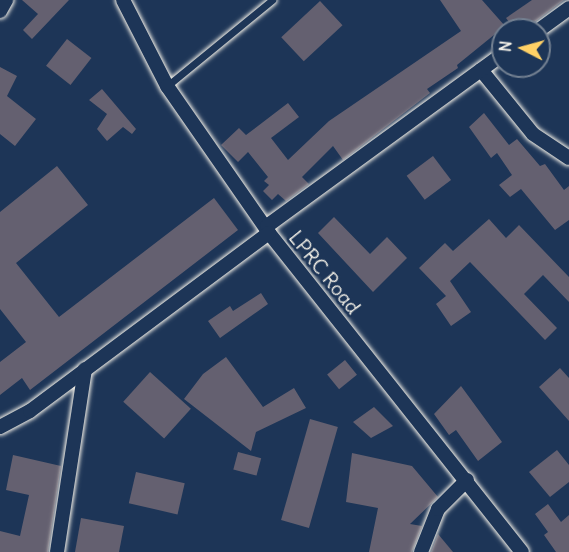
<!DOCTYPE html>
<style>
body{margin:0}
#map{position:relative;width:569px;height:552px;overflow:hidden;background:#1d3557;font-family:Delius,sans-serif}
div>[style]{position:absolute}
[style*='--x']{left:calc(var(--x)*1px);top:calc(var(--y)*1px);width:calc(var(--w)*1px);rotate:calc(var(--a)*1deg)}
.building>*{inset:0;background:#646070;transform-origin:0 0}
.roads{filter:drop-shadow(0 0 2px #f4f1e8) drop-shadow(0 0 2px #f4f1e8)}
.service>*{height:7px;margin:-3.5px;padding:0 3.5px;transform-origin:3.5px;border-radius:3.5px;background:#1d3557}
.minor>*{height:14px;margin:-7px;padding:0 7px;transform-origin:7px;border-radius:7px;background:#1d3557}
span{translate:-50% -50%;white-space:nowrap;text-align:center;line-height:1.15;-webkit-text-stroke:5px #1d3557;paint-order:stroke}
.street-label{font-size:20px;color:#f4f1e8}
.north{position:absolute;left:491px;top:18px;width:60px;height:60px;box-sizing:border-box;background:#1d3557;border:2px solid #738091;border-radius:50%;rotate:276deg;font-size:16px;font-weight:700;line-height:24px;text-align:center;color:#f4f1e8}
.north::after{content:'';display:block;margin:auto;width:21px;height:27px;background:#ffd166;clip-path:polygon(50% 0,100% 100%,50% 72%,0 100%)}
</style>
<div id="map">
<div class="building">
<i style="clip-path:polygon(22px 0,69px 0,32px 39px,23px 30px,38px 14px)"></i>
<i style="clip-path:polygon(440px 0,482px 0,505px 26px,457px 65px,458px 68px,427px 89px,430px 93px,343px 160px,333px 146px,302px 177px,309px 184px,286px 201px,278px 194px,272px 200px,263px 191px,269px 185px,264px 181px,268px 177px,248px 152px,238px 162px,221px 145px,239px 128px,246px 135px,288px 103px,299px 117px,271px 138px,288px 160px,329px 121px,461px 31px)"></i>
<i style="clip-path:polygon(532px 0,564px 0,524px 30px,515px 30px,506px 18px)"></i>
<i style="left:320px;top:1px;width:33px;height:53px;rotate:47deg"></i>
<i style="left:67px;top:39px;width:31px;height:34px;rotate:38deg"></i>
<i style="clip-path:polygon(0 67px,17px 76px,7px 96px,36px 119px,15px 146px,0 134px)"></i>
<i style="clip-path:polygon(102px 89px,136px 129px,132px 134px,123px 127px,107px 141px,97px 129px,107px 114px,89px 100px)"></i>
<i style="clip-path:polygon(484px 113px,509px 145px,517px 139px,540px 166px,545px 164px,564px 190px,569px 186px,569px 220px,555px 230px,521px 189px,510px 197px,499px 185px,512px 175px,497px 153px,491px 158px,469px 127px)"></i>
<i style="left:433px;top:156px;width:30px;height:33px;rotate:53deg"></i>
<i style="clip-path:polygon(57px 166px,88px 205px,16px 263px,59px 317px,214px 198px,238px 230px,30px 390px,22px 378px,0 395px,0 362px,26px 342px,0 309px,0 212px)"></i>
<i style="clip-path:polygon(334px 217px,370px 254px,387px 237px,407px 258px,373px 292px,318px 233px)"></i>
<i style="clip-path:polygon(489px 219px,506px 238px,519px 225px,569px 277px,569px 302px,543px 275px,524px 294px,557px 328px,545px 340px,470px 262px,450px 281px,471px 312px,451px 326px,436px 304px,446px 296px,419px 268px,445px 243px,453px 251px)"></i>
<i style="clip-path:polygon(261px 293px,268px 304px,220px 338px,208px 321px,230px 306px,233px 311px)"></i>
<i style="clip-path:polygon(226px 357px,263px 407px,294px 388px,306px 408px,256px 432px,251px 451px,184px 399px,203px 374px)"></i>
<i style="left:345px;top:360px;width:19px;height:23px;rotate:51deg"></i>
<i style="clip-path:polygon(560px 368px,569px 378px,569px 421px,539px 387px)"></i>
<i style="left:150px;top:372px;width:55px;height:40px;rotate:42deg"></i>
<i style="clip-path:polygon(461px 386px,502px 442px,478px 461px,456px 430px,449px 435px,434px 414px)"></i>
<i style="clip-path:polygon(374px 407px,393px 426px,371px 438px,353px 422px)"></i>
<i style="left:310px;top:419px;width:29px;height:105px;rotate:16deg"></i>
<i style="clip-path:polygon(557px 450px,569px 465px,569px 482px,550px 497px,529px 472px)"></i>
<i style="left:238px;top:452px;width:24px;height:18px;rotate:15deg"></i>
<i style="clip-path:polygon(352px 453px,412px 466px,438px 497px,410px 524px,422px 526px,412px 552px,369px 552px,378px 508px,346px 502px)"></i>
<i style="clip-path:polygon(13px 455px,61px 466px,48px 552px,0 552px,0 531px,20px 536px,29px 495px,6px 490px)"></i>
<i style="left:136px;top:472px;width:50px;height:32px;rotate:13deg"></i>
<i style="clip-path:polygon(548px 504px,561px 522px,569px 515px,569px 552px,556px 552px,544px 535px,548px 532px,535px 514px)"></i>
<i style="clip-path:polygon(81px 518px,124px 526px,119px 552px,75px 552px)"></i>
<i style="clip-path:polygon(438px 534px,453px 552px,431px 552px)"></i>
</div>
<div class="roads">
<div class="service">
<i style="--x:167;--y:86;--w:136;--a:-39.3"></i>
</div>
<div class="minor">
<i style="--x:123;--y:0;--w:97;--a:62.9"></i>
<i style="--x:167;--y:86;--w:179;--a:55.2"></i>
<i style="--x:269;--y:233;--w:407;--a:51.6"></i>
<i style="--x:0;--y:11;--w:13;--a:-61"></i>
<i style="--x:539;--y:30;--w:37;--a:-36"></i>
<i style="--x:481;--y:70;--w:82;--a:50.9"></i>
<i style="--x:533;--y:134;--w:43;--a:33.7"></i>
<i style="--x:267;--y:226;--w:292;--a:-36.1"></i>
<i style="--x:0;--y:427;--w:34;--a:-28"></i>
<i style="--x:30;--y:411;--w:298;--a:-36.7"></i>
<i style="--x:57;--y:552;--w:185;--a:-81.3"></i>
<i style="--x:421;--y:552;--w:46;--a:-68.4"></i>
<i style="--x:438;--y:509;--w:41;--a:-45"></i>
</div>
</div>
<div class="street-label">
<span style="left:325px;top:272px;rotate:51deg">LPRC Road</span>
</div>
<div class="north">N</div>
</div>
